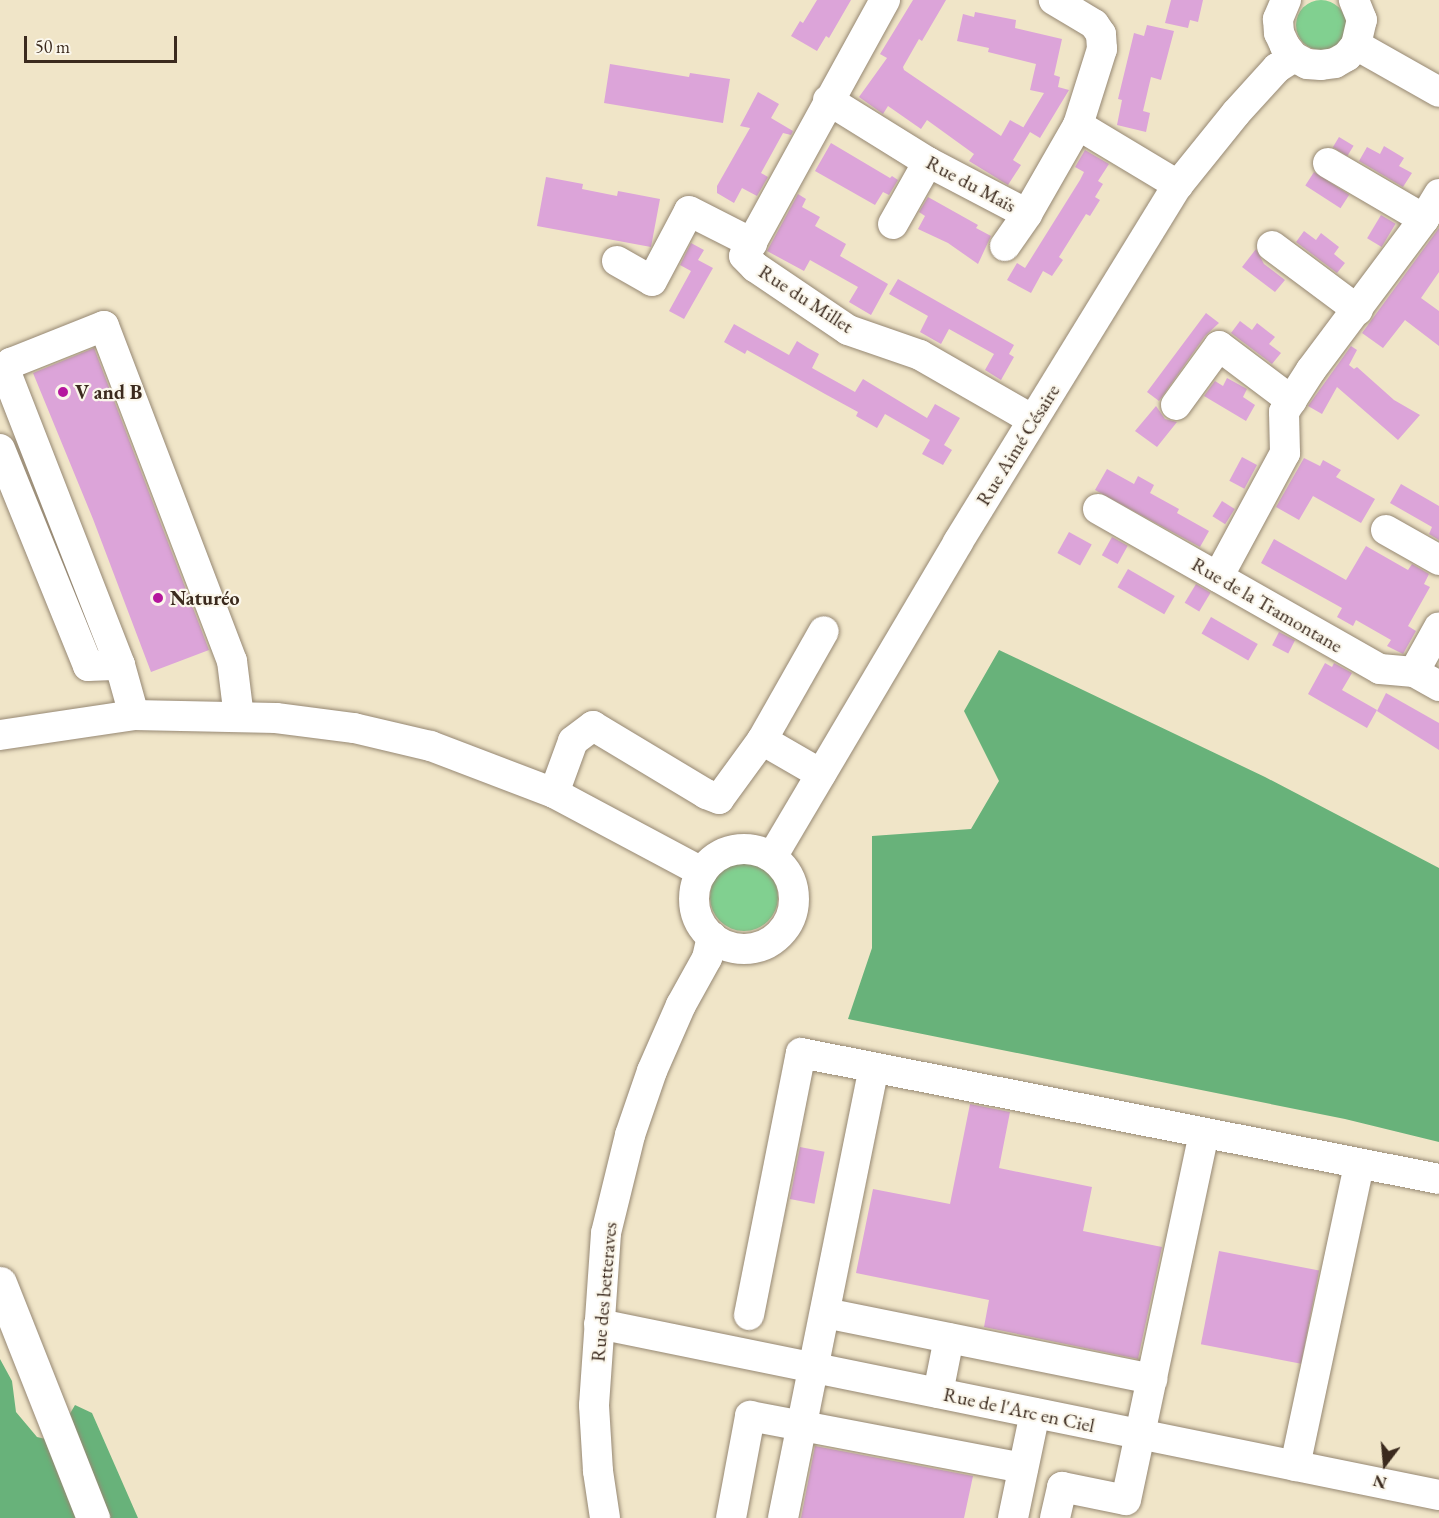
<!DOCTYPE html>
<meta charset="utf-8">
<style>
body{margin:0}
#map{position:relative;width:1439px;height:1518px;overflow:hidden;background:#f0e5c8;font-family:"EB Garamond",serif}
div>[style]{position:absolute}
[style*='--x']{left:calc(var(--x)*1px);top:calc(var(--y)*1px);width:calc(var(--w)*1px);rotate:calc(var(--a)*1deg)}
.green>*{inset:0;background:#81d090}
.round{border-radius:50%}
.forest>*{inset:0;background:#68b27a}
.building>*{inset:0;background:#dca4d9;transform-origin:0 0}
.roads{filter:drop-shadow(0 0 2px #968873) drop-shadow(0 0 2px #968873)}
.minor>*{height:30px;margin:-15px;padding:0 15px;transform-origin:15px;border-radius:15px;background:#fff}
.minor>.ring{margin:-15px;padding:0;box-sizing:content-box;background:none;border:30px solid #fff;border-radius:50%}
.major>*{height:33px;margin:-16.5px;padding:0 16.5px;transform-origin:16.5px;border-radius:16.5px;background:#fff}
.dots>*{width:16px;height:16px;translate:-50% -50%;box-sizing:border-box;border:3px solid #fbf7ec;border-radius:50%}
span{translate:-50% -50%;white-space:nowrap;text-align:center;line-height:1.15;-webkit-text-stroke:4.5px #fbf7ec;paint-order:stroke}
.street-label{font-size:20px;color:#3b2a1e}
.poi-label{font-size:20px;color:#3b2a1e;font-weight:700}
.left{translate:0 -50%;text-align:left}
.north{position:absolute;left:1355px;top:1434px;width:60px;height:60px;-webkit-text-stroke:4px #fbf7ec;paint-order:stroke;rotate:196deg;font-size:16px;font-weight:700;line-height:24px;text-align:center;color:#3b2a1e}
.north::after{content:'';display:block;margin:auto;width:21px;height:27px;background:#3b2a1e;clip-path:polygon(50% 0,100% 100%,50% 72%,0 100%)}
.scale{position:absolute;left:24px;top:36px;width:153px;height:27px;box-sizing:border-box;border:3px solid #3b2a1e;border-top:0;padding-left:8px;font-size:18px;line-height:21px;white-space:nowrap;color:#3b2a1e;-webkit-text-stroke:4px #fbf7ec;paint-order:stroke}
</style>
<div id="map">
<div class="green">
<i class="round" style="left:1296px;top:0;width:50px;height:50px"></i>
<i class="round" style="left:710px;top:863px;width:68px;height:68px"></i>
</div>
<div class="forest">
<i style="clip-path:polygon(999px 650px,1265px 777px,1439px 868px,1439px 1142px,1345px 1119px,848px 1019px,872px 948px,872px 836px,971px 829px,999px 781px,964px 711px)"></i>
<i style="clip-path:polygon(0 1359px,12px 1381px,16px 1412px,37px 1437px,54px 1441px,75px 1405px,92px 1413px,138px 1518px,0 1518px)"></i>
</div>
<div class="building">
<i style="clip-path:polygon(817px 0,851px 0,829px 38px,826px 36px,817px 51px,791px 36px,800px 21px,803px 23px)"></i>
<i style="clip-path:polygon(913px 0,946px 0,922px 41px,919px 39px,903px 67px,904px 70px,1001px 136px,1010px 120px,1028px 130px,1023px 128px,1044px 93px,1030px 90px,1036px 64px,988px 52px,989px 48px,957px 41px,963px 14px,974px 17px,975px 12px,1016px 20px,1015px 28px,1062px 39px,1054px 75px,1060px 77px,1058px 87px,1069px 90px,1040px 138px,1030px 132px,1013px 160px,1021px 165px,1008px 185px,969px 161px,974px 154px,927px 120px,921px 129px,888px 106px,883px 114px,859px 97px,887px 58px,880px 54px)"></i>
<i style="clip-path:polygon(1171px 0,1203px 0,1198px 22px,1190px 20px,1188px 28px,1165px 23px)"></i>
<i style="clip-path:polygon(1147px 25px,1174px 31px,1161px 80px,1151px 77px,1143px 111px,1150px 113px,1146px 132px,1117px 125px,1122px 100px,1118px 99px,1134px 33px,1144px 36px)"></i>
<i style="clip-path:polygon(610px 64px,689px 77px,690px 73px,730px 79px,723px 123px,604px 103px)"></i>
<i style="clip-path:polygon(758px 92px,779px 104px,771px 118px,793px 131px,791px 135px,783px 133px,761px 173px,768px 177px,757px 196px,742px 188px,734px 203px,717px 193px,717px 186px,750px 128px,740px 126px)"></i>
<i style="left:1339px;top:137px;width:17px;height:12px;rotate:31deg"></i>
<i style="clip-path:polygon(831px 143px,890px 178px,892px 176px,898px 180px,889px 195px,883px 192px,875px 205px,815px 171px)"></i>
<i style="clip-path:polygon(1384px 146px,1404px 158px,1399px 166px,1412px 173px,1403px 187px,1359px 161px,1367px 147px,1380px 154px)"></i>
<i style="clip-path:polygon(1085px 150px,1109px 164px,1098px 181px,1103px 184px,1095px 197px,1100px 200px,1090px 216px,1086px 214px,1059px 257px,1063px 260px,1052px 276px,1043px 271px,1031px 293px,1007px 280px,1017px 263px,1025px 268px,1080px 180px,1084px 172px,1075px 167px)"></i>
<i style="left:1314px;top:172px;width:42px;height:16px;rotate:33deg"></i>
<i style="clip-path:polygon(546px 177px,583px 184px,582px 189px,617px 196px,618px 191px,660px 199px,651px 247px,537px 226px)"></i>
<i style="clip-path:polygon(798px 194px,806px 199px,802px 207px,820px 217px,815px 226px,846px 244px,840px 256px,888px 284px,871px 315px,849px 302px,858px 287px,810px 260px,804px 271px,767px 251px)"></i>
<i style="clip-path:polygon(928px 197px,978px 225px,976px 228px,991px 236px,978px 264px,948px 243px,918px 229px,925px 216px,919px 212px)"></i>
<i style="left:1381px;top:215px;width:17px;height:27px;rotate:31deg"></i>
<i style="clip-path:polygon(1439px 228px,1439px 272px,1421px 298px,1439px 311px,1439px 346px,1405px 320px,1383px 348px,1362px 333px)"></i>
<i style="clip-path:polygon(1304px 231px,1316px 240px,1321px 233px,1339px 247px,1334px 254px,1345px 263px,1337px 273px,1296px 242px)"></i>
<i style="clip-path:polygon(691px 243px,704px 250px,698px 260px,713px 268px,684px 319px,669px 311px,691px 271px,680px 265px)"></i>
<i style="clip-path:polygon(1256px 249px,1264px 264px,1285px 280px,1275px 292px,1242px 267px)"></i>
<i style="clip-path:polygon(898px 279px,1014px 345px,1009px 354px,1014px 357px,1001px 380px,985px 370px,994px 354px,949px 329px,941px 344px,920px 332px,928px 316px,889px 294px)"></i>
<i style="clip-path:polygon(1206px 313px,1219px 323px,1205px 336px,1159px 401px,1147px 392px)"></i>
<i style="clip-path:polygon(1240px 321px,1252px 330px,1257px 323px,1275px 337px,1269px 344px,1281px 353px,1272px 364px,1231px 333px)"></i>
<i style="clip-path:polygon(734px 324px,789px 355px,797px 341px,808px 348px,819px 354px,812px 368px,855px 392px,863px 379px,927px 418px,935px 404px,960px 418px,944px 445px,952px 450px,943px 465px,922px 454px,930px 440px,885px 414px,877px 428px,856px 416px,858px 412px,825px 394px,747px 350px,745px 354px,724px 342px)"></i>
<i style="clip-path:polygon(1351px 346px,1357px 350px,1349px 365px,1354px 369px,1357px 367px,1394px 400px,1420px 415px,1398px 440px,1337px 387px,1322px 414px,1308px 406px)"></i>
<i style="clip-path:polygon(94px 348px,209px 650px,151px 672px,93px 519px,33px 373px)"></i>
<i style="clip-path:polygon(1227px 378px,1247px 389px,1243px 397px,1255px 405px,1246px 421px,1204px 396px,1215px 381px,1223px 386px)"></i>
<i style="clip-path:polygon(1156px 406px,1165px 419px,1177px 422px,1157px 447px,1135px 431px)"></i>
<i style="left:1242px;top:457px;width:17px;height:27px;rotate:28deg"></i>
<i style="clip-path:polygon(1304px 458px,1320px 466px,1323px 460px,1341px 470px,1336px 477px,1375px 499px,1361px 523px,1313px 496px,1299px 520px,1276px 507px)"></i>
<i style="clip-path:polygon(1107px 469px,1134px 484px,1138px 476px,1154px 485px,1150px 493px,1179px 509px,1177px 513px,1209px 531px,1200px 547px,1095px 490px)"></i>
<i style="clip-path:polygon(1401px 484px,1439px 506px,1439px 540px,1429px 534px,1432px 527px,1390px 503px)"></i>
<i style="left:1222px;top:501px;width:15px;height:18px;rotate:32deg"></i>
<i style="left:1069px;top:532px;width:26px;height:24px;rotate:29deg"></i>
<i style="left:1112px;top:537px;width:18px;height:21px;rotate:29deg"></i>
<i style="clip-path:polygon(1274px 539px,1346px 580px,1366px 546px,1408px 570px,1412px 564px,1429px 574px,1424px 584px,1430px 587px,1408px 626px,1416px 631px,1403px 654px,1387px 646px,1391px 640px,1356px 620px,1353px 626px,1337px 617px,1342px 608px,1261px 563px)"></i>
<i style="left:1128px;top:569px;width:54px;height:21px;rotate:30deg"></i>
<i style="left:1196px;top:584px;width:17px;height:22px;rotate:31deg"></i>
<i style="left:1211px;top:617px;width:54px;height:19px;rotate:30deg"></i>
<i style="left:1279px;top:632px;width:18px;height:15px;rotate:27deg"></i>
<i style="clip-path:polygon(1325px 663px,1332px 667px,1334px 663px,1352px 673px,1342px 690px,1377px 710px,1367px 728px,1308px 694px)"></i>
<i style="clip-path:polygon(1386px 693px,1439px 723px,1439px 750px,1377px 711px)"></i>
<i style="clip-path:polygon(970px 1104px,1010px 1112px,999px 1168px,1092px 1187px,1083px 1231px,1162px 1247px,1138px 1359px,984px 1327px,989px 1300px,856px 1273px,873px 1189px,950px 1204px)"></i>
<i style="left:800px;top:1147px;width:25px;height:53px;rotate:11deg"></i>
<i style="left:1219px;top:1251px;width:102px;height:95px;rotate:11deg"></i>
<i style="clip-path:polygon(815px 1446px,973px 1476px,964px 1518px,801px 1518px)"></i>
</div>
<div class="roads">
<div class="minor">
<i style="--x:885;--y:0;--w:292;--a:118.8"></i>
<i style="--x:744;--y:256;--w:16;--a:45"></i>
<i style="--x:755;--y:267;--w:112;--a:34.1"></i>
<i style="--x:848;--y:330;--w:76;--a:19.1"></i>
<i style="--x:920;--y:355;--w:130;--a:29.9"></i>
<i style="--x:1286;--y:0;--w:21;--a:113"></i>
<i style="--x:1278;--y:19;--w:14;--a:86"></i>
<i style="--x:1279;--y:33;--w:14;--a:65"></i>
<i style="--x:1285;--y:46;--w:14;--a:51"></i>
<i style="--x:1294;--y:57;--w:15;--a:28"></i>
<i style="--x:1307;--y:64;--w:14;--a:4"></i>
<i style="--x:1321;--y:65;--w:14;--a:-8"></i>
<i style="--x:1335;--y:63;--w:14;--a:-30"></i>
<i style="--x:1347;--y:56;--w:14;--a:-51"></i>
<i style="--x:1356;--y:45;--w:26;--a:-77"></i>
<i style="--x:1362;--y:20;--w:22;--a:-112"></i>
<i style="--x:1356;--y:45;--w:95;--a:29.5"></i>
<i style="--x:828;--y:100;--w:118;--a:31.8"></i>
<i style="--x:928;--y:162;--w:112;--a:27.7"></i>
<i style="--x:1027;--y:214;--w:103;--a:-60.2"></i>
<i style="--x:1078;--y:125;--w:80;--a:-72.5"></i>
<i style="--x:1102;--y:49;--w:15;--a:-94"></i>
<i style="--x:1101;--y:34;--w:12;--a:-125"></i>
<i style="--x:1094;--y:24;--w:47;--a:-149"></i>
<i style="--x:1078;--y:125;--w:117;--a:31"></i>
<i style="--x:1328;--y:163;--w:111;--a:30.3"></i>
<i style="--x:893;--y:224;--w:71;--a:-60.6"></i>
<i style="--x:1005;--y:246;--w:39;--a:-55"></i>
<i style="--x:1272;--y:246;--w:107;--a:36.7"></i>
<i style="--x:617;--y:261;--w:40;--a:29.7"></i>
<i style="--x:652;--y:281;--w:79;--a:-62.1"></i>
<i style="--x:689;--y:211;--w:71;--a:26.9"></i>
<i style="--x:7;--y:375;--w:13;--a:-72"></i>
<i style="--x:11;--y:363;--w:100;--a:-21.7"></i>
<i style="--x:104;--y:326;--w:359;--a:69.1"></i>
<i style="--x:232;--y:661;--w:56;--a:82.9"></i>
<i style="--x:0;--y:380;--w:9;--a:-36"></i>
<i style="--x:7;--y:375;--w:311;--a:68.7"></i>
<i style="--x:120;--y:665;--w:52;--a:74.4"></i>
<i style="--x:1176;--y:405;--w:73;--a:-53.9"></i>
<i style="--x:1219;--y:346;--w:91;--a:37"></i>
<i style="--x:0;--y:449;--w:234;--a:67.9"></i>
<i style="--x:88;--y:666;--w:32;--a:-2"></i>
<i style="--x:1098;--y:509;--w:324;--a:29.6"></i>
<i style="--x:1380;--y:669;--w:34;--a:5"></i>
<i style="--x:1414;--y:672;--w:29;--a:29"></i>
<i style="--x:1386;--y:530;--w:61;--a:29.5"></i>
<i style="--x:1218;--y:577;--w:141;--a:-61.6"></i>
<i style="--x:1285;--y:453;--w:41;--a:-91.4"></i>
<i style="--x:1284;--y:412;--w:50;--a:-57.3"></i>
<i style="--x:1311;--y:370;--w:189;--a:-53.2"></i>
<i style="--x:1424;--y:219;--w:29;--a:-59"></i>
<i style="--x:1414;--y:672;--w:51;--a:-60.9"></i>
<i style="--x:0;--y:735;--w:135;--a:-8.5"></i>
<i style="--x:134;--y:715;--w:142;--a:1.2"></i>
<i style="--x:276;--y:718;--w:79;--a:7.3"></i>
<i style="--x:354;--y:728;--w:79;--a:13.2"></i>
<i style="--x:431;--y:746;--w:132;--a:20.9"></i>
<i style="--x:554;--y:793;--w:168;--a:28.1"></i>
<i style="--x:762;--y:740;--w:68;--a:30"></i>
<i style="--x:554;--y:793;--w:55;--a:-69.9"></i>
<i style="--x:573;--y:741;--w:25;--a:-37"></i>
<i style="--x:593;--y:726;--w:132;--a:31"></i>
<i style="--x:706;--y:794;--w:14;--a:21"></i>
<i style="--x:719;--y:799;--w:73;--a:-53.9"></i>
<i style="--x:762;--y:740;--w:125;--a:-60.4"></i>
<i class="ring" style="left:694px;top:849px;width:70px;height:70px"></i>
<i style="--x:772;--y:857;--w:366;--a:-59.4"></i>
<i style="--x:958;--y:542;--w:419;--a:-58.4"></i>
<i style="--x:1178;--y:185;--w:92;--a:-51.1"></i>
<i style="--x:1236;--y:113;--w:61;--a:-47.7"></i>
<i style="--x:1277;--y:68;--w:20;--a:-33"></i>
<i style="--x:825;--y:1313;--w:334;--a:11.4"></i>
<i style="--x:749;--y:1315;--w:267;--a:-78.8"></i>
<i style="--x:801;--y:1053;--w:650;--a:11.17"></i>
<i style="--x:599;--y:1324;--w:857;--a:11.51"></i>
<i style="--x:938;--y:1393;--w:56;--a:-78.7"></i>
<i style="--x:1295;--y:1466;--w:309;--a:-78"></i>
<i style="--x:605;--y:1518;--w:48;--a:-98.5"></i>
<i style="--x:598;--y:1471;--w:66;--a:-93.5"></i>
<i style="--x:594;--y:1405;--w:172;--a:-86"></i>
<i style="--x:606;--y:1233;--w:101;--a:-76.2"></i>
<i style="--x:630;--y:1135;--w:68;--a:-71"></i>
<i style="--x:652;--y:1071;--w:72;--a:-66.3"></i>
<i style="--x:681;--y:1005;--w:54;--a:-61"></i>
<i style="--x:707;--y:958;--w:22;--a:-77"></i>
<i style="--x:731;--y:1518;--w:104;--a:-79.4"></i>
<i style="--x:750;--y:1416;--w:278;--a:10.8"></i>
<i style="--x:783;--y:1518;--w:459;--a:-78.6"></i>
<i style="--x:1013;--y:1518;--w:107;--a:-78.2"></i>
<i style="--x:1055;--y:1518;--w:32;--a:-77"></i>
<i style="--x:1062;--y:1487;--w:65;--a:11.5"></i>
<i style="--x:1126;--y:1500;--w:375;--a:-78"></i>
</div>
<div class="major">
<i style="--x:0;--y:1283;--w:253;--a:68.4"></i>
</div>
</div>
<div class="dots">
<i style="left:63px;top:392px;background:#b5179e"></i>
<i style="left:158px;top:598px;background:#b5179e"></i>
</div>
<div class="street-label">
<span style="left:971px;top:184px;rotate:28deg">Rue du Maïs</span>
<span style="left:806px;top:299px;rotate:33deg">Rue du Millet</span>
<span style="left:1018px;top:445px;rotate:-58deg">Rue Aimé Césaire</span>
<span style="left:1267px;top:605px;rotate:30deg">Rue de la Tramontane</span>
<span style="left:604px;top:1292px;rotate:-85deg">Rue des betteraves</span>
<span style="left:1019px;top:1410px;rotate:12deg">Rue de l'Arc en Ciel</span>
</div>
<div class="poi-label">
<span class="left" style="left:75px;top:392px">V and B</span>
<span class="left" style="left:170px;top:598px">Naturéo</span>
</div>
<div class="north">N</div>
<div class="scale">50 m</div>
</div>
